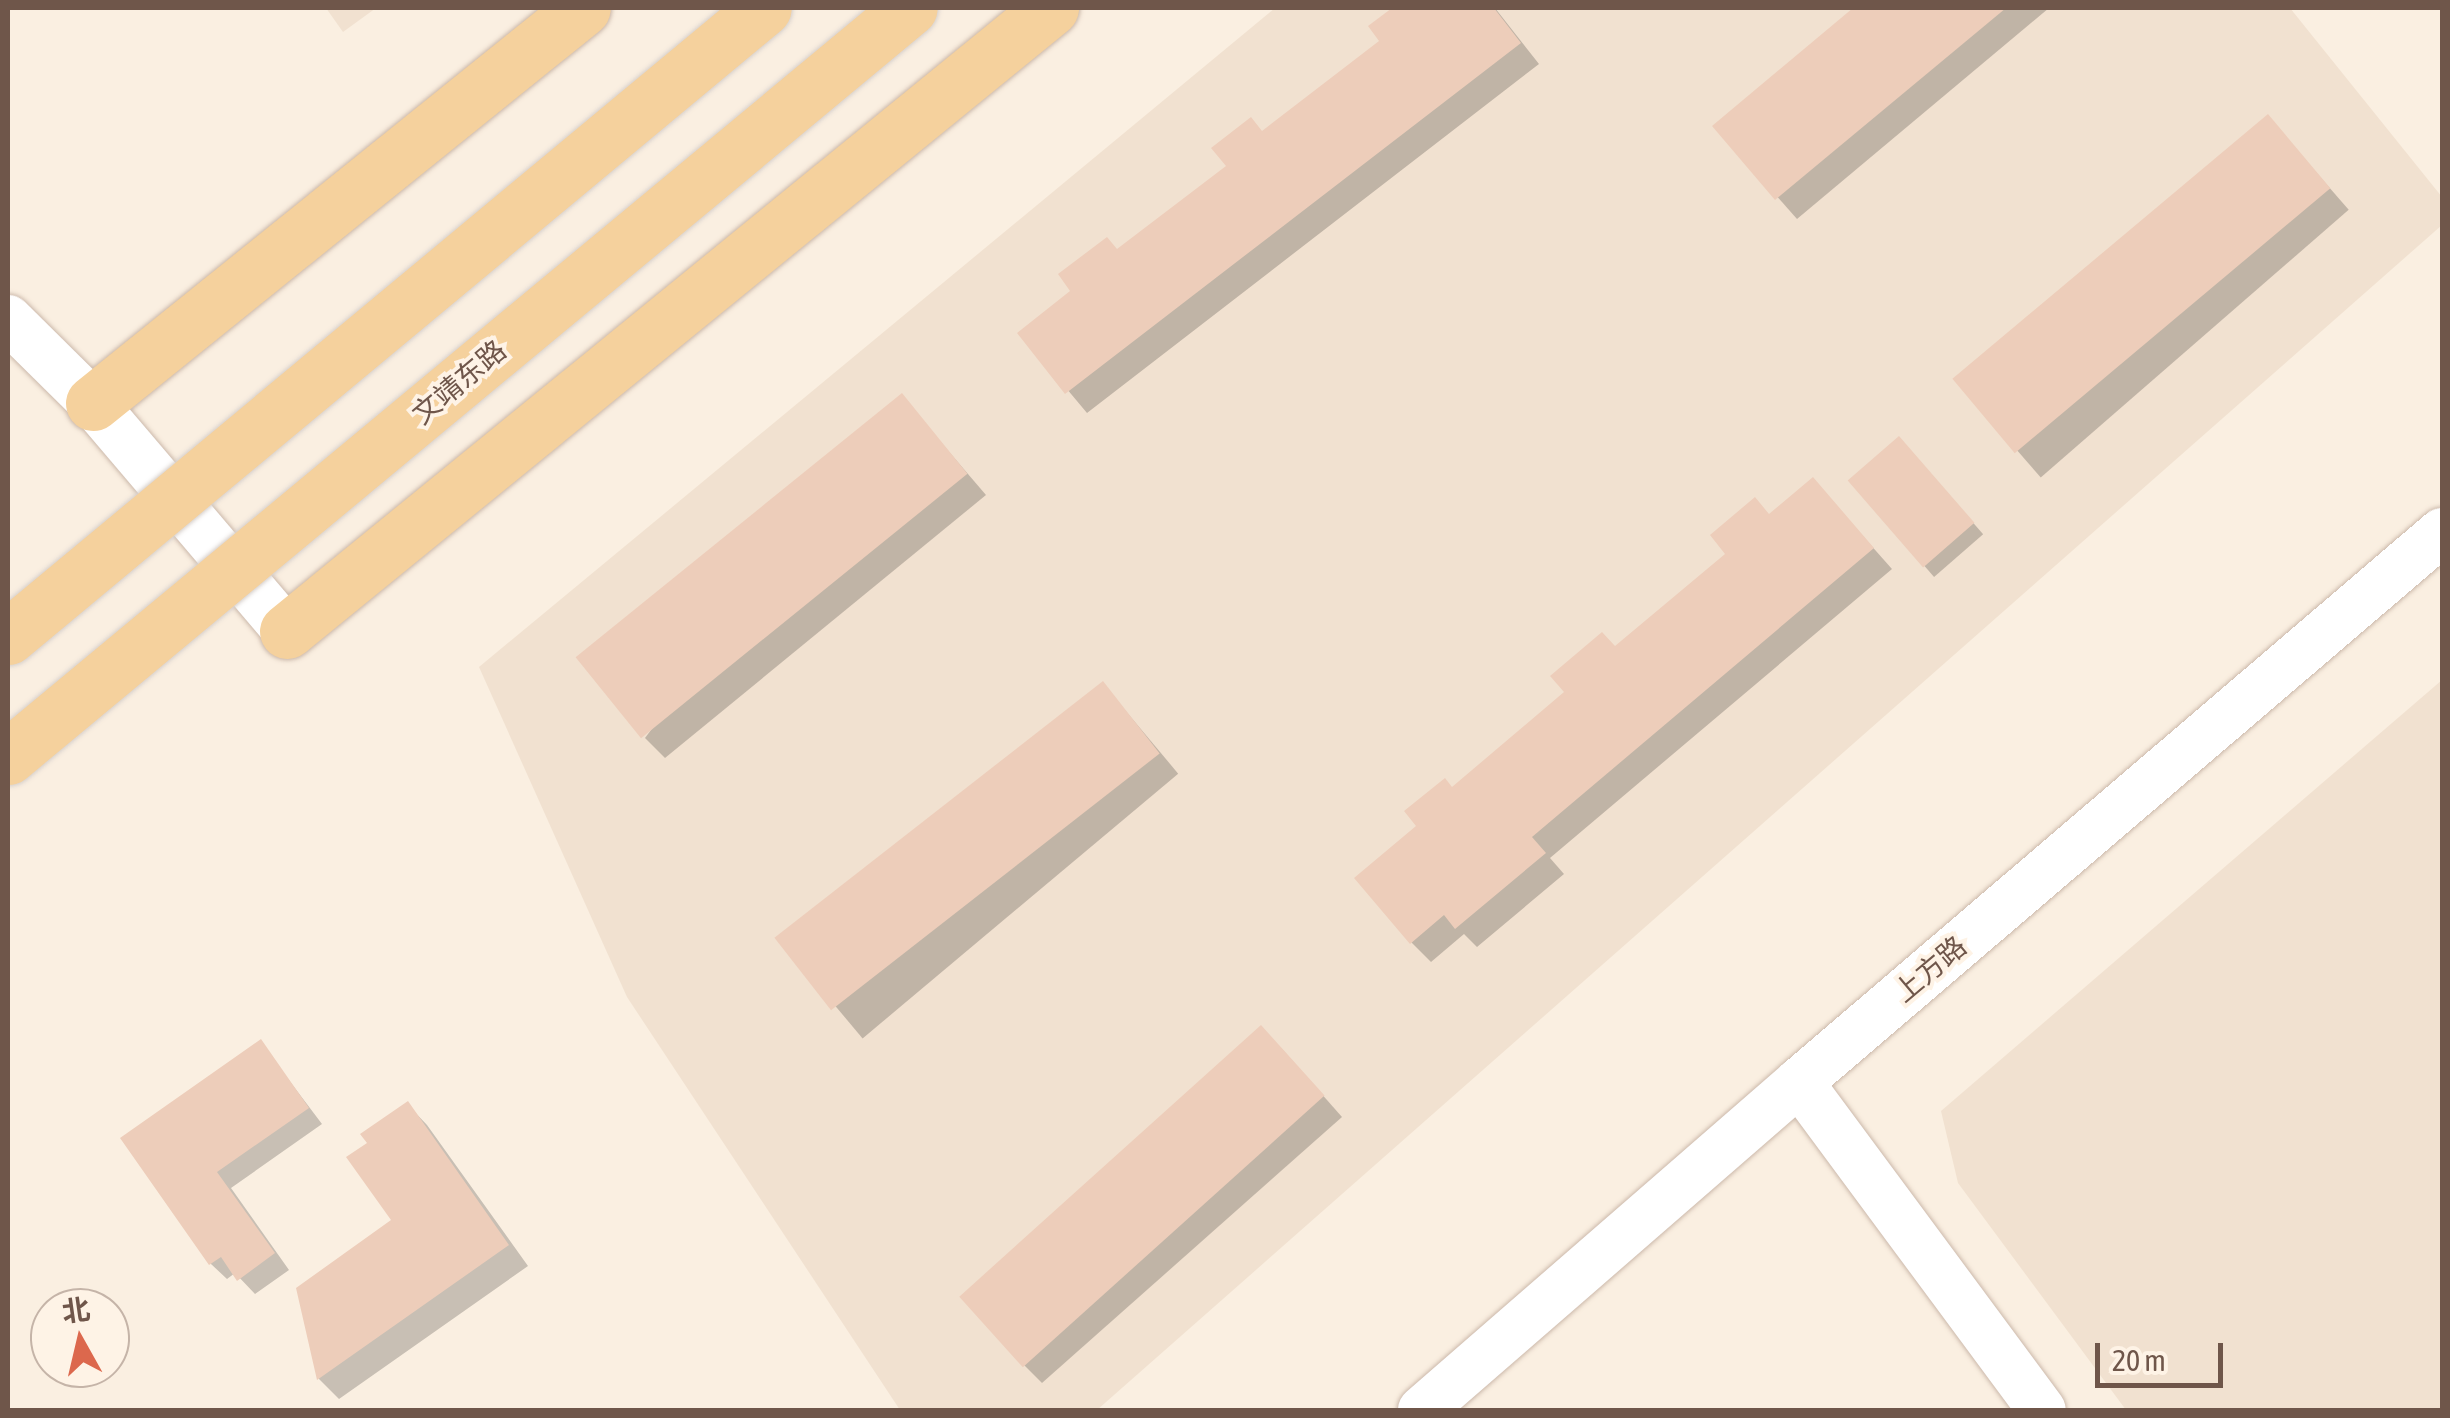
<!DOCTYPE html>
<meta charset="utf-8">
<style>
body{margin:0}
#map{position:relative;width:2450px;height:1418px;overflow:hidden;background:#faefe1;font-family:"Asap Condensed","Noto Sans SC",sans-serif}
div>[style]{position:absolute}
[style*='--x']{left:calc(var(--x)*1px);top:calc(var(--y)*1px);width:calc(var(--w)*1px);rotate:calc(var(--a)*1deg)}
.residential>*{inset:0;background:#f1e1d0}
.shadow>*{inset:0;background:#0003;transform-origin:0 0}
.building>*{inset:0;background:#edcdba;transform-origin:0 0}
.roads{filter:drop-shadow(0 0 2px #ccb9ab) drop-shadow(0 0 2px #ccb9ab)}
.minor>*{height:48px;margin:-24px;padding:0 24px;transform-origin:24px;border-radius:24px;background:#fff}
.major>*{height:55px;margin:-27.5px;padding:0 27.5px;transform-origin:27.5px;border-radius:27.5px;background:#f5d19d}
.bridges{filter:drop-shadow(0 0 2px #d7d0cc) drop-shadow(0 0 2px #d7d0cc)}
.major-bridge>*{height:55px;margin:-27.5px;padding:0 27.5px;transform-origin:27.5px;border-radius:27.5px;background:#f5d19d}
span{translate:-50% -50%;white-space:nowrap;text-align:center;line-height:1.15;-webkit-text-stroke:8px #fef3e6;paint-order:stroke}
.street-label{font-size:28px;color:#6f564a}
.frame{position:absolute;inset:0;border:10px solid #6f564a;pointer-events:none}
.north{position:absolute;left:30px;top:1288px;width:100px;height:100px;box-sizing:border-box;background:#fef3e6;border:2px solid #c5b4a8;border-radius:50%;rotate:352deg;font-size:28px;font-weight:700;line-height:40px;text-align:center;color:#6f564a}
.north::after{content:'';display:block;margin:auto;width:35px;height:45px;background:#dc684d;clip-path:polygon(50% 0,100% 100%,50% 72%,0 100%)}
.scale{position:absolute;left:2095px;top:1343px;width:128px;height:45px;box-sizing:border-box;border:5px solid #6f564a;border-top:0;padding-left:12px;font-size:30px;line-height:35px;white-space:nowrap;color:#6f564a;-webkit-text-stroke:8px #fef3e6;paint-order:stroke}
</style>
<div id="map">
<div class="residential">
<i style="clip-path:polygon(326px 8px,376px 8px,343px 32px)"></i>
<i style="clip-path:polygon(1275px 8px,2290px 8px,2442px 197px,2442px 225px,1097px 1410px,900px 1410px,627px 997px,479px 667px)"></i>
<i style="clip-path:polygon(2442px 680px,2442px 1410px,2126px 1410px,1958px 1183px,1941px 1111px)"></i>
</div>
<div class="shadow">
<i style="clip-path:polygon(1397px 8px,1495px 8px,1539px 64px,1087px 413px,1020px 333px,1383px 42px,1371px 27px)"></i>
<i style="clip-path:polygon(1857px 8px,2049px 8px,1797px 219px,1715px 126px)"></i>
<i style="left:2268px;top:117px;width:123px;height:408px;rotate:49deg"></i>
<i style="clip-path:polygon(902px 397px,986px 495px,665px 758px,645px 738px)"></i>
<i style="left:1909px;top:449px;width:113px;height:65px;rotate:49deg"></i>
<i style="clip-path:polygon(1813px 480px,1892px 569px,1550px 858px,1564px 874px,1477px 947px,1464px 934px,1431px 962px,1411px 942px,1420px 826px,1453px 789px)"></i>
<i style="left:1103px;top:684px;width:117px;height:412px;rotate:50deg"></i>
<i style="clip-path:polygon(260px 1042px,322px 1124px,231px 1188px,289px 1270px,255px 1294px,235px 1273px,227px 1279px,211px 1264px,123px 1139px)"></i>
<i style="clip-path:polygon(1281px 1048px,1342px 1117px,1042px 1383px,1022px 1363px)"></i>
<i style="clip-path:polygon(407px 1104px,427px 1125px,528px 1266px,339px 1399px,319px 1379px,298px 1289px,395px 1221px)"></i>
</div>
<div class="building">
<i style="clip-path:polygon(1392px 8px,1494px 8px,1521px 43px,1065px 394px,1017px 333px,1070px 291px,1058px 274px,1107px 237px,1117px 249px,1226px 166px,1211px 148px,1251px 117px,1262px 131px,1379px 41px,1368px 26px)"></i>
<i style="clip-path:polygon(1853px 8px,2006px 8px,1775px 200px,1712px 126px)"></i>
<i style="left:2268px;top:114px;width:97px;height:412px;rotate:50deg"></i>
<i style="left:902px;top:393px;width:104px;height:420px;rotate:51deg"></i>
<i style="left:1899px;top:436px;width:115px;height:68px;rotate:49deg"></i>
<i style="clip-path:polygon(1813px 477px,1874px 548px,1532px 837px,1546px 853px,1455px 929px,1444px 915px,1410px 944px,1354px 878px,1416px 826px,1404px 811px,1445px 778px,1452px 787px,1564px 692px,1550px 676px,1602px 632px,1615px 646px,1725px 554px,1710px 535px,1755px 497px,1769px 514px)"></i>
<i style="left:1103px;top:681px;width:92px;height:417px;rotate:52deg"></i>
<i style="left:1261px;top:1025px;width:95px;height:406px;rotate:48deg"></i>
<i style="clip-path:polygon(261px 1039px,309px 1108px,217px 1172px,275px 1253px,237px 1281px,221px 1257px,209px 1265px,120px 1138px)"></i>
<i style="clip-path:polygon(408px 1101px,509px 1245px,317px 1380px,296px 1288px,391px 1220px,346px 1157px,367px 1143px,360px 1134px)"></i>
</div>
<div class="roads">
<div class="minor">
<i style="--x:8;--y:319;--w:120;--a:44.7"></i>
<i style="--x:93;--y:403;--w:299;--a:49.6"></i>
<i style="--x:1799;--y:1082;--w:408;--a:53.5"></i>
<i style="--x:1422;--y:1410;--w:500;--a:-41"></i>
<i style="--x:1799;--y:1082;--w:846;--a:-40.54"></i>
</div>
<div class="major">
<i style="--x:93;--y:403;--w:629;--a:-38.87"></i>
<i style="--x:287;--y:631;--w:986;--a:-39.2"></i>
</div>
</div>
<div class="bridges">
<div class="major-bridge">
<i style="--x:8;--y:637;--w:983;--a:-39.76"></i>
<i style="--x:8;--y:757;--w:1172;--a:-39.71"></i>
</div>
</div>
<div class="street-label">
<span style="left:459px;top:382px;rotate:-40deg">文靖东路</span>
<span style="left:1930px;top:969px;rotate:-40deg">上方路</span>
</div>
<div class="frame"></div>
<div class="north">北</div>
<div class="scale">20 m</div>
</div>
